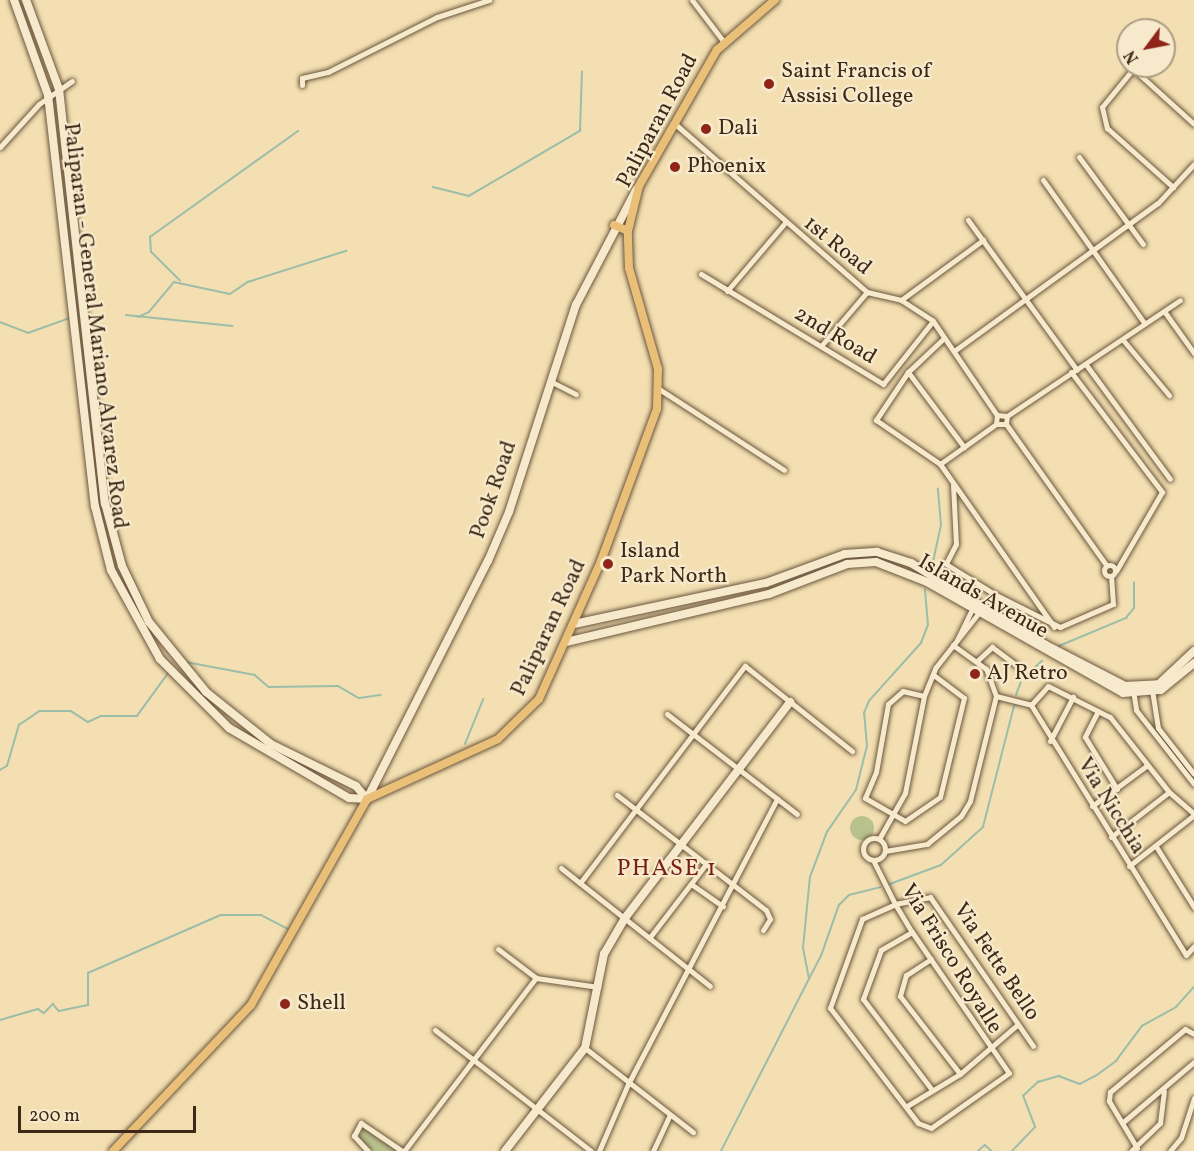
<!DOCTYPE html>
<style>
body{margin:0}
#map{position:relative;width:1194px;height:1151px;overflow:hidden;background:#f3dfb1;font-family:Vollkorn,serif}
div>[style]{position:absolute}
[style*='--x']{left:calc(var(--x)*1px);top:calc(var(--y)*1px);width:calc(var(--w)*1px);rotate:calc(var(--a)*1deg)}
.green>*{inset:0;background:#b9c28d}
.round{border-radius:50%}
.stream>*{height:1.5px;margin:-0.75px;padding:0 0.75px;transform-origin:0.75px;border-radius:0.75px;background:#9cbda9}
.roads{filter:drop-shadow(0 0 2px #6b563e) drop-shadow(0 0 2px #6b563e)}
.street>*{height:5px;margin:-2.5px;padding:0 2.5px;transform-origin:2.5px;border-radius:2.5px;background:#f7eacc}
.street>.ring{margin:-2.5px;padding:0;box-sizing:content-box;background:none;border:5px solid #f7eacc;border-radius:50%}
.secondary>*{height:8px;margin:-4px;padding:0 4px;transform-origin:4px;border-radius:4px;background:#f7eacc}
.primary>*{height:8px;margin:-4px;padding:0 4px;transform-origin:4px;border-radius:4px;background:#eac078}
.dots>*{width:16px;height:16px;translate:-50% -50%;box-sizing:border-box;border:3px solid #f7eacc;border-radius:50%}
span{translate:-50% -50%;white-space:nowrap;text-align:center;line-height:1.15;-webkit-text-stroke:4.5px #f7eacc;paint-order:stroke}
.poi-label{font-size:22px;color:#3e2918}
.left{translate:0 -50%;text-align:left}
.street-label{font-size:22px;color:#3e2918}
.neighbourhood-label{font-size:24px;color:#7a1f14;letter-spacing:1.5px}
.north{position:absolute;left:1116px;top:18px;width:60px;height:60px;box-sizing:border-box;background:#f7eacc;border:2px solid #ad9d84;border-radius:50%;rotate:238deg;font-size:16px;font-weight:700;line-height:24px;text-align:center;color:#3e2918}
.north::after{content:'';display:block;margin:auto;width:21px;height:27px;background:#8f2418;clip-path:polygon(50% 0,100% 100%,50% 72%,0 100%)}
.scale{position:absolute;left:18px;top:1106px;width:178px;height:27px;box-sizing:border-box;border:3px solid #3e2918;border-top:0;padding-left:8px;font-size:18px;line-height:21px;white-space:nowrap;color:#3e2918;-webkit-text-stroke:4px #f7eacc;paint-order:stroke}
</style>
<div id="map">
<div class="green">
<i class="round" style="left:850px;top:816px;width:24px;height:24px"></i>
<i style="clip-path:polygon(363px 1128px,370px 1128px,397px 1151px,373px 1151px,359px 1138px)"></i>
</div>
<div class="stream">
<i style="--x:433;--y:187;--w:37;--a:14"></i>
<i style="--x:469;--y:196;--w:129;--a:-30.4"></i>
<i style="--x:580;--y:131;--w:59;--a:-88.1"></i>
<i style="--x:180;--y:281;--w:41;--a:-135"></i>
<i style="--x:151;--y:252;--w:15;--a:-94"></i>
<i style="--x:150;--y:237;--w:182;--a:-35.6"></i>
<i style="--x:126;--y:315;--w:107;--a:5.9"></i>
<i style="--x:138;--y:317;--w:12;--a:-24"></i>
<i style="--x:149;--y:312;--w:39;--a:-50"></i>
<i style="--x:174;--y:282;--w:57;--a:12.1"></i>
<i style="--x:230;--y:294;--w:22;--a:-34"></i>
<i style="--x:248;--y:282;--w:103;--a:-17.6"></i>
<i style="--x:0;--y:322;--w:30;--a:21"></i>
<i style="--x:28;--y:333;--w:45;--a:-19.7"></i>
<i style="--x:931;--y:571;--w:47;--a:-77.7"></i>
<i style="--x:941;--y:525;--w:36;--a:-95"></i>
<i style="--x:1059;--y:646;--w:73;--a:-22.7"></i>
<i style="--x:1126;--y:618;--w:13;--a:-51"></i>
<i style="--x:1134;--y:608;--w:25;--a:-90"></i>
<i style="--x:186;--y:662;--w:70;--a:10.7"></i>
<i style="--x:255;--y:675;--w:18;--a:41"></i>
<i style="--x:269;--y:687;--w:69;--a:-0.8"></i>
<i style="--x:338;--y:686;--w:24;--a:30"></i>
<i style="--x:359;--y:698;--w:22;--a:-8"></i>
<i style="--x:1016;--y:695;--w:17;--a:-69"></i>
<i style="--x:1022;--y:679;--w:27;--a:-42"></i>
<i style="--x:465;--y:744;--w:48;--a:-67.8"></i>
<i style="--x:0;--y:770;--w:8;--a:-30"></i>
<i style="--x:7;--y:766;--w:43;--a:-73.7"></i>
<i style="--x:19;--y:725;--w:25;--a:-34"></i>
<i style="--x:40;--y:711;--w:31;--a:0"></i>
<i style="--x:71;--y:711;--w:20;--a:33"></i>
<i style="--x:88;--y:722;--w:14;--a:-25"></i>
<i style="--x:101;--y:716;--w:36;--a:0"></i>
<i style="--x:137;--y:716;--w:54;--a:-54"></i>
<i style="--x:890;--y:884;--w:54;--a:-20.4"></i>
<i style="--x:941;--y:865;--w:57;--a:-42.1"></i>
<i style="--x:983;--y:827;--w:125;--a:-75.6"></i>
<i style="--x:809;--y:979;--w:32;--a:-101"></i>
<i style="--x:803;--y:948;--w:71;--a:-84.4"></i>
<i style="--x:810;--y:877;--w:48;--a:-69.3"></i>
<i style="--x:827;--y:832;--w:51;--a:-55.4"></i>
<i style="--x:856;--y:790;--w:45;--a:-76"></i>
<i style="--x:867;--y:746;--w:33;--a:-95"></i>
<i style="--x:864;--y:713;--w:13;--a:-67"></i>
<i style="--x:869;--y:701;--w:78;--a:-48.1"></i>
<i style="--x:921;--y:643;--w:19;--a:-69"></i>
<i style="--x:928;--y:625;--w:35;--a:-95"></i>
<i style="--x:0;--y:1020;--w:40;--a:-16"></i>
<i style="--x:38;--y:1009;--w:7;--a:34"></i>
<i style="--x:44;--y:1013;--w:13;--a:-45"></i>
<i style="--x:53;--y:1004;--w:9;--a:49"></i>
<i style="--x:59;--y:1011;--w:30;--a:-12"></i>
<i style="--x:88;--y:1005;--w:32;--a:-90"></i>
<i style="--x:88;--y:973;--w:145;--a:-23.6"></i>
<i style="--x:221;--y:915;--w:40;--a:0"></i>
<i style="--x:261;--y:915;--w:30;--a:27"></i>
<i style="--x:721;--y:1151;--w:219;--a:-62.9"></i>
<i style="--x:821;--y:956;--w:54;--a:-70.6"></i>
<i style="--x:839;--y:905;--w:14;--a:-45"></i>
<i style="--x:849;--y:895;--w:32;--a:-14"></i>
<i style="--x:978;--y:1151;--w:9;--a:-41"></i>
<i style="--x:985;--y:1145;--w:9;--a:41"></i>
<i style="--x:1012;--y:1151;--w:33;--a:-46"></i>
<i style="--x:1035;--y:1127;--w:33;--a:-111"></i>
<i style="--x:1023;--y:1096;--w:21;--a:-43"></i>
<i style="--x:1038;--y:1082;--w:22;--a:-16"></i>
<i style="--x:1059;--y:1076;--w:22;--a:21"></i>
<i style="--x:1080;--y:1084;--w:19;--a:-28"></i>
<i style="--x:1097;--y:1075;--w:24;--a:-36"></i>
<i style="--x:1116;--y:1061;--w:44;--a:-53.4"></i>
<i style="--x:1142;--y:1026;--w:39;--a:-29"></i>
<i style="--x:1176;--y:1007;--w:27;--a:-48"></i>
</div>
<div class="roads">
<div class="street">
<i style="--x:692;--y:0;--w:53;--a:52.7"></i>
<i style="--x:1130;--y:66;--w:86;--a:42.2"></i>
<i style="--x:1133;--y:69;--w:49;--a:129.2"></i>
<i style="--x:1102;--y:107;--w:22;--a:77"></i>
<i style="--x:1107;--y:128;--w:89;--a:41.8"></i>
<i style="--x:302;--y:85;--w:7;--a:-90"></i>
<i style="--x:302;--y:78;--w:27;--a:-13"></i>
<i style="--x:328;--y:72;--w:122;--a:-26.8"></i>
<i style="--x:437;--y:17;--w:55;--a:-18.1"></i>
<i style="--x:674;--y:123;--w:257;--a:41.2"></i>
<i style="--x:867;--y:292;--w:35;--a:13"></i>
<i style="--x:901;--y:300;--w:38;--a:33"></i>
<i style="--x:933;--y:321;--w:114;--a:55.8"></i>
<i style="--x:0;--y:147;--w:58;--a:-47.8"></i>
<i style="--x:39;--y:104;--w:40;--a:-34.9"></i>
<i style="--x:1079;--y:157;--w:108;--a:53.7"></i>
<i style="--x:1043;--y:180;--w:176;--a:54.7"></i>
<i style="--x:968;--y:220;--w:185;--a:54"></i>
<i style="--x:701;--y:274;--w:213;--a:31.1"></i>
<i style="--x:883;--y:384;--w:80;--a:-51.6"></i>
<i style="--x:727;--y:291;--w:88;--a:-49.6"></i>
<i style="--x:901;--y:300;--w:102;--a:-36.2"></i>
<i style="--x:1164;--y:311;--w:52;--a:54.5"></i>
<i style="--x:944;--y:338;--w:50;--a:136.6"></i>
<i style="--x:908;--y:372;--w:58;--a:123.7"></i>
<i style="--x:876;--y:420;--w:78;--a:34.5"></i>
<i style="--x:940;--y:464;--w:199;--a:55"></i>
<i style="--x:1123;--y:340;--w:72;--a:50.1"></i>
<i style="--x:821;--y:346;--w:71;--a:-49.6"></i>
<i style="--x:954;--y:351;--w:252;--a:-36"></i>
<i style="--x:1158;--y:203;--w:53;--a:-47.3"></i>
<i style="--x:1087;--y:366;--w:140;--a:53.7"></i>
<i style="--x:908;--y:372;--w:94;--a:53.3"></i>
<i style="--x:1071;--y:372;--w:151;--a:52.8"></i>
<i style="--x:1162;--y:492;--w:91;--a:120.2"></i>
<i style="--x:550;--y:381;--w:29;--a:27"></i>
<i style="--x:659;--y:389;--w:149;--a:32.9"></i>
<i style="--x:1007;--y:416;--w:208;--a:-33.8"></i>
<i style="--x:1006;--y:424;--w:10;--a:180"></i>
<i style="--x:996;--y:424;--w:9;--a:-84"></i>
<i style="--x:997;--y:415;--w:10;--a:6"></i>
<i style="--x:1007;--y:416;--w:8;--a:97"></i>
<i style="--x:1006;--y:424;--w:174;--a:54.6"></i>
<i style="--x:940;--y:464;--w:69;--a:-35.5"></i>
<i style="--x:953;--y:485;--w:59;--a:87.1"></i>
<i style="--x:956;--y:544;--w:22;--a:117"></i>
<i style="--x:946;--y:564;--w:59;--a:31.8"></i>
<i style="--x:996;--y:595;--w:72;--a:26.6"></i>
<i style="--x:1060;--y:627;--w:58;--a:-23.5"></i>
<i style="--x:1113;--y:604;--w:27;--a:-94"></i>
<i class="ring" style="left:1104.5px;top:565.5px;width:6px;height:6px"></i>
<i style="--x:957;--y:640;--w:37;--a:-64"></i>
<i style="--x:977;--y:661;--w:21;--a:-43"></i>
<i style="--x:992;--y:647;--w:30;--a:37"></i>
<i style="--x:1133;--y:690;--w:20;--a:81"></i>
<i style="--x:1136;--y:710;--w:94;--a:51.9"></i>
<i style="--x:1152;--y:690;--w:38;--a:81"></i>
<i style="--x:1158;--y:728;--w:58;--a:52"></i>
<i style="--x:924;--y:696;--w:22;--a:-167"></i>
<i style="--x:903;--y:691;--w:20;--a:139"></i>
<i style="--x:888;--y:704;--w:69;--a:100"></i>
<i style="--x:876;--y:772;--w:28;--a:113"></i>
<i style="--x:865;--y:798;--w:46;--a:29.9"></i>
<i style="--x:905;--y:821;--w:42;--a:-34.4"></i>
<i style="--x:940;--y:797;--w:102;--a:-76.4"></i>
<i style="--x:964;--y:698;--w:39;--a:-143"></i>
<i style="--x:996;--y:696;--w:36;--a:14"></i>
<i style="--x:1031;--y:705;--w:294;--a:58.2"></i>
<i style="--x:1186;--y:955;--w:12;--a:-48"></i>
<i style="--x:1031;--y:705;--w:25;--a:-48"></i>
<i style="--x:1048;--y:686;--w:69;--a:26.6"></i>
<i style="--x:1110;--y:717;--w:95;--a:51.8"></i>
<i style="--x:1169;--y:792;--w:33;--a:41"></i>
<i style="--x:1098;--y:711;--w:29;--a:117"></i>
<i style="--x:1085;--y:737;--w:61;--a:58.4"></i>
<i style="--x:667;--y:714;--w:164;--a:37.6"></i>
<i style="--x:1050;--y:741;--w:50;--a:-62.4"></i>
<i style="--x:617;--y:795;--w:188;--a:37.7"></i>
<i style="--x:766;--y:910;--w:10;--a:66"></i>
<i style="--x:770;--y:919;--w:13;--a:122"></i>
<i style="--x:1092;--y:806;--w:67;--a:-36.5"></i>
<i style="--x:1111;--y:837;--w:73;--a:-37.8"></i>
<i class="ring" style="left:863px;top:838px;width:17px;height:17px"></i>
<i style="--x:879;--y:839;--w:53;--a:-60.5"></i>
<i style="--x:905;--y:793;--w:99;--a:-78.9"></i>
<i style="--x:924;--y:696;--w:31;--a:-68"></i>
<i style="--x:936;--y:667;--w:71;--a:-51.8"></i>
<i style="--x:1157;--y:848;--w:70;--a:57.9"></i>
<i style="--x:885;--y:851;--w:43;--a:-9.5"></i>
<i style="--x:927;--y:844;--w:44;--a:-39.5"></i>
<i style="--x:961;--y:816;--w:17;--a:-59"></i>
<i style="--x:970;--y:801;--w:108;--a:-76.1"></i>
<i style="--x:996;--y:696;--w:29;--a:-110"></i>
<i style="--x:986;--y:669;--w:41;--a:-144"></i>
<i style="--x:873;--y:860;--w:49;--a:63.4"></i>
<i style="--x:895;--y:904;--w:33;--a:59"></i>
<i style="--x:912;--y:932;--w:171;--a:55.5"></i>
<i style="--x:1009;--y:1073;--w:95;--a:144.8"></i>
<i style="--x:931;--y:1128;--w:14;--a:-159"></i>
<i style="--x:918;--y:1123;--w:145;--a:-127.4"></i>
<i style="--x:830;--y:1008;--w:95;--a:-70.2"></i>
<i style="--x:862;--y:919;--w:36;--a:-24"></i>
<i style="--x:895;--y:904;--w:36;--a:-11"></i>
<i style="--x:930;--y:897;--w:181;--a:55.3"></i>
<i style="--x:1129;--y:866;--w:83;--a:-38.1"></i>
<i style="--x:561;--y:868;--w:190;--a:38.4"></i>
<i style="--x:580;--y:883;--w:273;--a:-52.8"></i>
<i style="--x:745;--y:666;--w:137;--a:38.5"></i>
<i style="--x:691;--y:884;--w:39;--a:35"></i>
<i style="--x:912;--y:932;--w:36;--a:150"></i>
<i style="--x:881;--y:950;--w:52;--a:110.2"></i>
<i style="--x:863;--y:999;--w:114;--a:52.8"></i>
<i style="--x:650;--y:937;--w:92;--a:-52.5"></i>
<i style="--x:498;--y:949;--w:48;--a:37.3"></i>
<i style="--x:931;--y:959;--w:30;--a:147"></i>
<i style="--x:906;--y:975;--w:22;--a:106"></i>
<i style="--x:900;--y:996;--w:98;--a:52.4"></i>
<i style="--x:435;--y:1030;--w:197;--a:37.8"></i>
<i style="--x:585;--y:1048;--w:137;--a:37.9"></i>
<i style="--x:907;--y:1106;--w:62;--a:-31.1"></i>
<i style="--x:960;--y:1074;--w:75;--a:-40.7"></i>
<i style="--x:1122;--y:1123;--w:94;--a:-40.3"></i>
<i style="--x:1137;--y:1148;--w:55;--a:-120.8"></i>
<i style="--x:1109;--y:1101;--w:9;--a:-84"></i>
<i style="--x:1110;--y:1092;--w:98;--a:-40"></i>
<i style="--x:1185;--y:1029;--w:10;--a:29"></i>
<i style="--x:368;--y:1151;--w:21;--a:-133"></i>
<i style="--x:354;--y:1136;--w:15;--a:-62"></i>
<i style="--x:361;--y:1123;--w:50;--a:34.3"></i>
<i style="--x:404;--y:1151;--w:218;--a:-52.7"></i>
<i style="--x:536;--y:978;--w:63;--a:8.3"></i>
<i style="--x:599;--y:1151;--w:73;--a:-66.6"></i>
<i style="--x:628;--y:1084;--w:322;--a:-62.4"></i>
<i style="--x:653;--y:1151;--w:40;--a:-65"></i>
<i style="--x:1131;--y:1151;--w:40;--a:-44"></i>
<i style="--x:1160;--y:1123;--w:32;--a:-83"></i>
<i style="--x:1170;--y:1151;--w:17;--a:-50"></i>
<i style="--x:1181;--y:1138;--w:42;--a:-72"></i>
</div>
<div class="secondary">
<i style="--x:14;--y:0;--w:101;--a:70.3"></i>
<i style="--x:48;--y:95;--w:414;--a:83.5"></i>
<i style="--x:95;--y:506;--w:66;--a:76"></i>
<i style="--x:111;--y:570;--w:102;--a:61.2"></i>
<i style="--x:160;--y:659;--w:98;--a:45"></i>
<i style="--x:229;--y:728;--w:139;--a:30.3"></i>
<i style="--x:349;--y:798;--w:18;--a:3"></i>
<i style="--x:26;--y:0;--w:95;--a:69.7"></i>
<i style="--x:59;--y:89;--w:417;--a:83.7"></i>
<i style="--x:105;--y:503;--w:65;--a:74.9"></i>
<i style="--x:122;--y:566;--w:62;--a:64.3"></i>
<i style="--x:149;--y:622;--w:90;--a:50.8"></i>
<i style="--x:206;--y:692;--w:83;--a:38.7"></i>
<i style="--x:271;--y:744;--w:95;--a:26.3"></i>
<i style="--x:356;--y:786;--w:17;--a:50"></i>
<i style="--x:574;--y:624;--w:196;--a:-12.1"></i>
<i style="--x:766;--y:583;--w:84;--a:-20.2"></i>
<i style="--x:845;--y:554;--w:32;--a:-4"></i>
<i style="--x:877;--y:552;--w:36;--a:18"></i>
<i style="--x:911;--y:563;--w:156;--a:31.3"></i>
<i style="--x:1044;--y:644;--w:91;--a:27.4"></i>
<i style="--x:1125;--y:686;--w:34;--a:-3"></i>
<i style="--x:1159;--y:684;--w:48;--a:-43.3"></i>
<i style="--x:566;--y:642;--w:209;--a:-13.3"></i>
<i style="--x:769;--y:594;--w:84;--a:-21"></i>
<i style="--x:847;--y:564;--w:29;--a:-4"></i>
<i style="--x:876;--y:562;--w:55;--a:21.4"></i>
<i style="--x:927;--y:582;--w:225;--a:29.5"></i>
<i style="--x:1123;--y:693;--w:38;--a:-5"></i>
<i style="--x:1161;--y:690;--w:43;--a:-39.3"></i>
<i style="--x:367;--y:799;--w:267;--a:-63.1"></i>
<i style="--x:488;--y:561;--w:53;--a:-66.8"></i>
<i style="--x:509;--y:512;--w:218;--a:-72.1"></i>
<i style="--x:576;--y:305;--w:130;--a:-62.4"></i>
<i style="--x:505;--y:1151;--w:130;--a:-52.2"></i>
<i style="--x:585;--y:1048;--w:96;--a:-78.6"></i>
<i style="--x:604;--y:954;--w:42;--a:-59.7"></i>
<i style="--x:625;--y:918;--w:272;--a:-52.6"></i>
</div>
<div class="primary">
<i style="--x:614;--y:225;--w:15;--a:23"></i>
<i style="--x:113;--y:1151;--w:201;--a:-46.6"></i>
<i style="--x:251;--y:1005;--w:236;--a:-60.6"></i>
<i style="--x:367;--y:799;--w:144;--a:-24.6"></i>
<i style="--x:498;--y:739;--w:57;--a:-44.3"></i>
<i style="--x:539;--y:699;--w:151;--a:-65.8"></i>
<i style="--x:601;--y:561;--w:162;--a:-69.8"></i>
<i style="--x:657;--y:409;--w:40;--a:-88.6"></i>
<i style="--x:658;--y:369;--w:105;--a:-106"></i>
<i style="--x:629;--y:268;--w:37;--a:-92"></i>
<i style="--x:628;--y:231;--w:46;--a:-76.3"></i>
<i style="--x:639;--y:186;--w:157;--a:-60.2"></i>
<i style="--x:717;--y:50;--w:77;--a:-40.8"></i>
</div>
</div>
<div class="dots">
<i style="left:769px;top:84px;background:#8f2418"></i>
<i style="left:706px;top:129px;background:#8f2418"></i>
<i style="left:675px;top:167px;background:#8f2418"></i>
<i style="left:608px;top:564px;background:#8f2418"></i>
<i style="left:975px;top:674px;background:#8f2418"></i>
<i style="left:285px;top:1004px;background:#8f2418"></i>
</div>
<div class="poi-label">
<span class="left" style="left:781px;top:84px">Saint Francis of<br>Assisi College</span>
<span class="left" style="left:718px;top:129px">Dali</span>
<span class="left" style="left:687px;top:167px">Phoenix</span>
<span class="left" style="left:620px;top:564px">Island<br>Park North</span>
<span class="left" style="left:987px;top:674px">AJ Retro</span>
<span class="left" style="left:297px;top:1004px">Shell</span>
</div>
<div class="street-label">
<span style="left:658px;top:121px;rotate:-62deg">Paliparan Road</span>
<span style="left:837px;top:246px;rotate:39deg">1st Road</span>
<span style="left:95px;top:326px;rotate:83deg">Paliparan - General Mariano Alvarez Road</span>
<span style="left:835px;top:336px;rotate:31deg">2nd Road</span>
<span style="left:494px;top:490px;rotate:-71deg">Pook Road</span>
<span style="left:983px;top:597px;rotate:30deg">Islands Avenue</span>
<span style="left:549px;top:628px;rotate:-65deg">Paliparan Road</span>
<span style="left:1111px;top:806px;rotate:58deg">Via Nicchia</span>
<span style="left:951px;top:959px;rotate:58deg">Via Frisco Royalle</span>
<span style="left:996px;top:962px;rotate:56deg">Via Fette Bello</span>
</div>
<div class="neighbourhood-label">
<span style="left:667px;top:870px">PHASE 1</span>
</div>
<div class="north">N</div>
<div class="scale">200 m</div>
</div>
